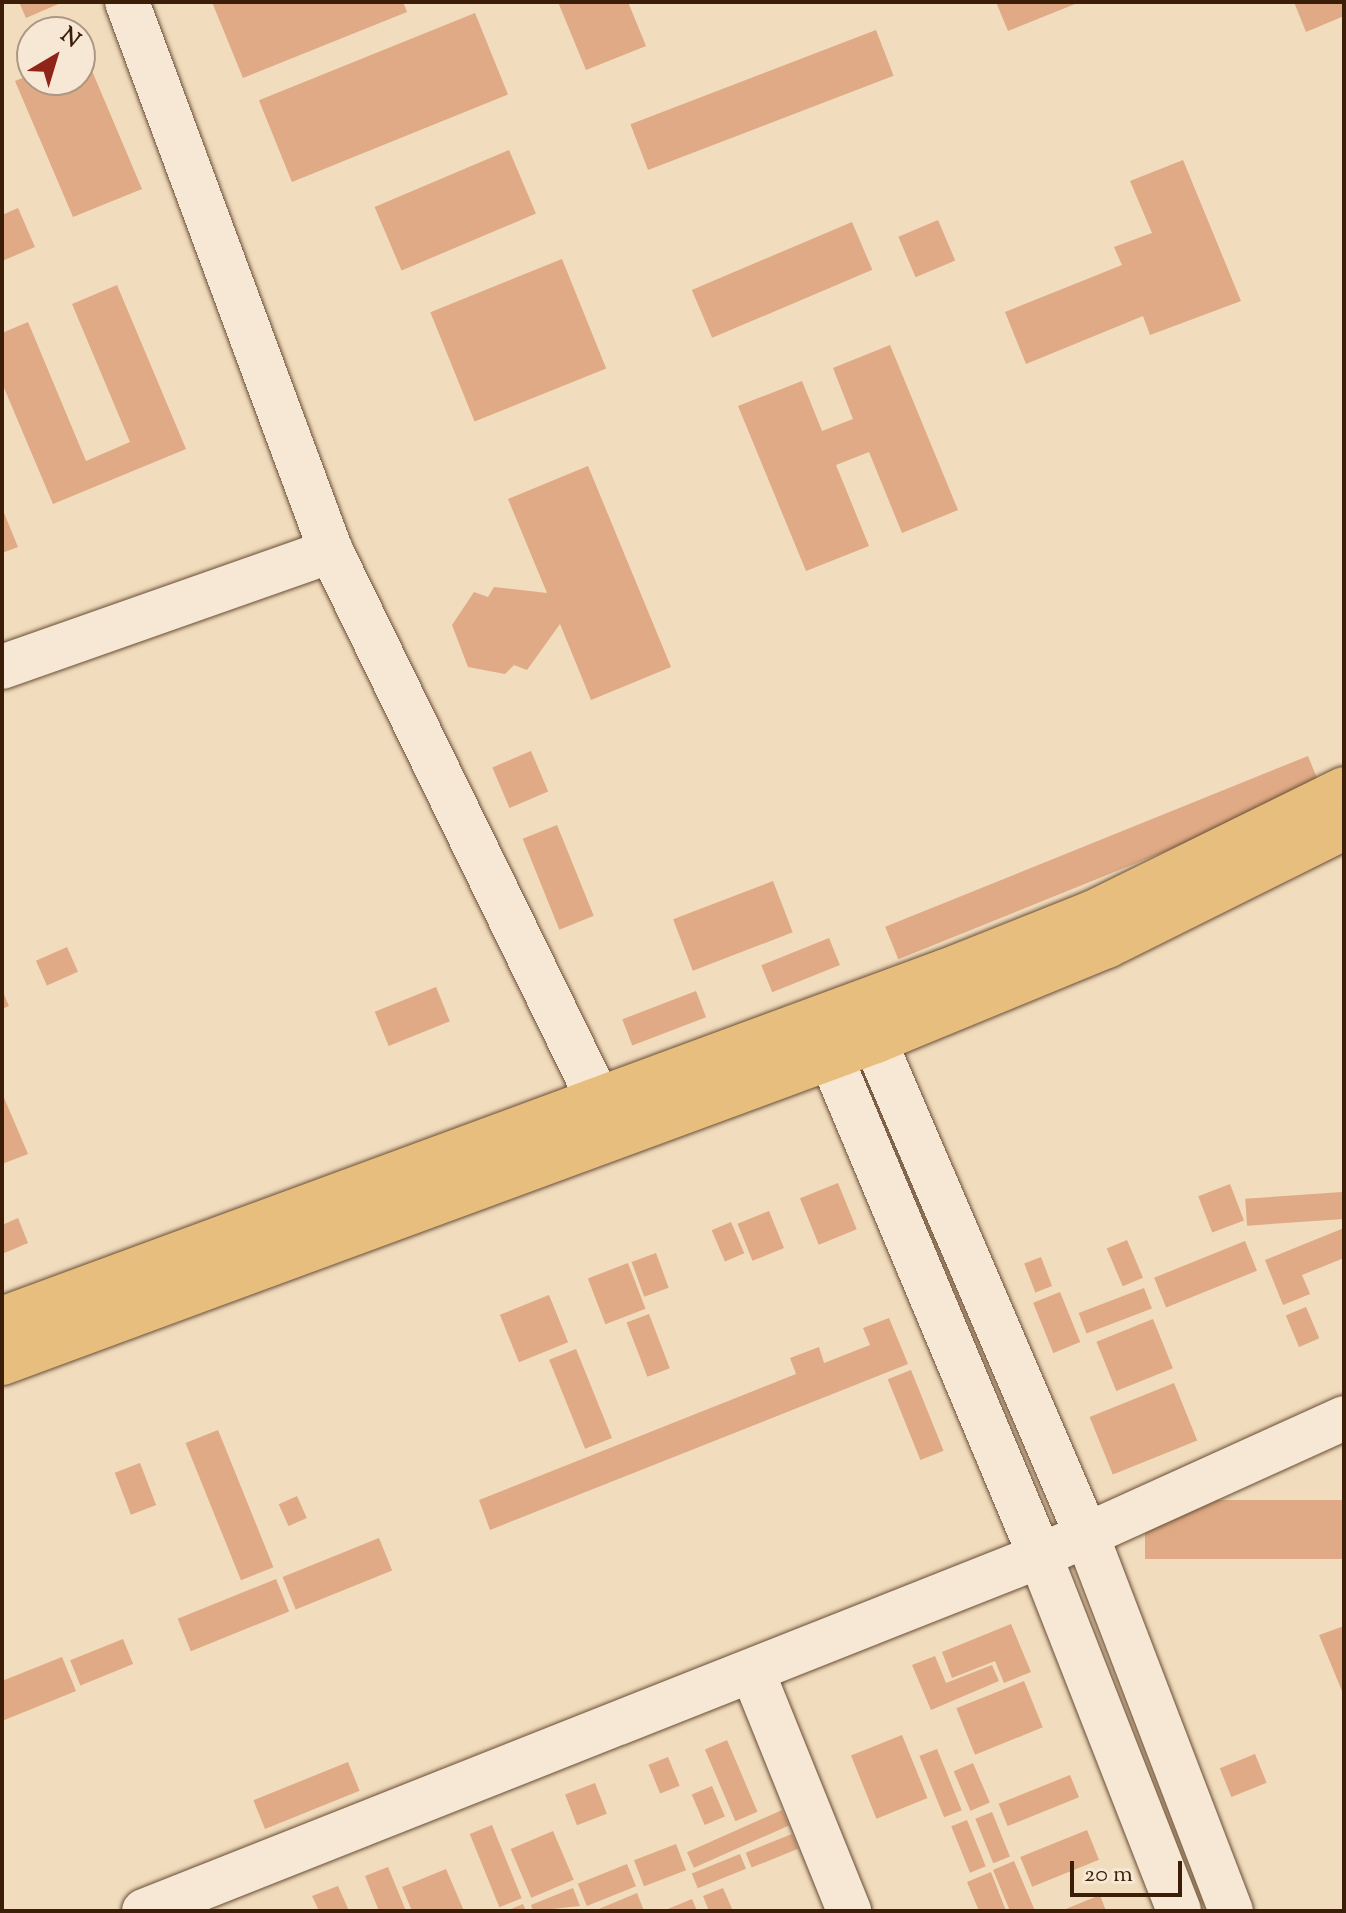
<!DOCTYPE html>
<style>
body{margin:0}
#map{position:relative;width:1346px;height:1913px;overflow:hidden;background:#f1dcbd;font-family:"Sorts Mill Goudy",serif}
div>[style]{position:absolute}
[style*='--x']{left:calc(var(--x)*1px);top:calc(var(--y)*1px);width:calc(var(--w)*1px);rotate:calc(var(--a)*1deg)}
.building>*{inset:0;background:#dfaa85;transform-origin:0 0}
.roads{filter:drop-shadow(0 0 2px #694d35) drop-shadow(0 0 2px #694d35)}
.minor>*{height:44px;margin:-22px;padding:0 22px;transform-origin:22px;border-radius:22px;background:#f6e8d4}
.major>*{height:44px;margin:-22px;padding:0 22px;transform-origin:22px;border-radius:22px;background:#e8be7e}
span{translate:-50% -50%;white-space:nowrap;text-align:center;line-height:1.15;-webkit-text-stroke:6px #f6e8d4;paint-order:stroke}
.frame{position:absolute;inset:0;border:4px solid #3c1d08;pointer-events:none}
.north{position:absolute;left:16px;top:16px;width:80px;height:80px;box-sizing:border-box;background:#f6e8d4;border:2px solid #ac9782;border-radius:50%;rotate:38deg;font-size:22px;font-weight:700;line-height:32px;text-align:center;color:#3c1d08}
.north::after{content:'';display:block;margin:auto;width:28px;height:36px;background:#8f2418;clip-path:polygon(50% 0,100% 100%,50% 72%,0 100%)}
.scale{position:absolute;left:1070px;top:1861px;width:112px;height:36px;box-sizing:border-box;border:4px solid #3c1d08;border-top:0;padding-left:10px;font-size:24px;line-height:28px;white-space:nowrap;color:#3c1d08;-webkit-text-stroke:6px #f6e8d4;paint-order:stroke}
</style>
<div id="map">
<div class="building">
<i style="clip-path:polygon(19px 2px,63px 2px,26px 18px)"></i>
<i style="clip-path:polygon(212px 2px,403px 2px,407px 12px,243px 78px)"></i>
<i style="clip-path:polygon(558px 2px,628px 2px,646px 46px,586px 70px)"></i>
<i style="clip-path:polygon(996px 2px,1080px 2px,1008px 31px)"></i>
<i style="clip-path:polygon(1294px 2px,1344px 2px,1344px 16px,1306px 32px)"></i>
<i style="left:475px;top:13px;width:88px;height:233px;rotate:68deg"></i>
<i style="left:876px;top:30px;width:49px;height:263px;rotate:69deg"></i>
<i style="clip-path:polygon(84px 52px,142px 189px,73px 217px,15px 81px,32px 74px,32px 80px,80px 80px)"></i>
<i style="left:509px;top:150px;width:69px;height:146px;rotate:67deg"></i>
<i style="clip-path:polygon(1183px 160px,1241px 301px,1150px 335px,1143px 316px,1026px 364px,1005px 312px,1122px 265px,1114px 247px,1152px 233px,1130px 181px)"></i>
<i style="clip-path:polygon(18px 208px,35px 247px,2px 261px,2px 215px)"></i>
<i style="left:938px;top:220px;width:44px;height:43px;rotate:67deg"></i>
<i style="left:852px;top:222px;width:52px;height:174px;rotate:67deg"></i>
<i style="left:562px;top:259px;width:118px;height:142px;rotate:68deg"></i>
<i style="clip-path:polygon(117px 285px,186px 449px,53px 504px,2px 383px,2px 333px,28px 322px,86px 461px,130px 442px,72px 304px)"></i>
<i style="clip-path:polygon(890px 345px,958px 510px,902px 533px,869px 452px,836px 465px,869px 546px,806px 571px,738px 406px,802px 381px,822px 431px,853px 419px,833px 368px)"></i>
<i style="clip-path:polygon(588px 466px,671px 667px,591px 700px,560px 624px,527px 670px,514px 665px,505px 674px,468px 667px,452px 625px,474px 592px,488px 597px,494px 587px,547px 593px,508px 499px)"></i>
<i style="clip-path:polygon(2px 508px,18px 547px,2px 553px)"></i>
<i style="left:531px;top:751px;width:44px;height:42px;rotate:67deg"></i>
<i style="left:1308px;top:756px;width:35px;height:456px;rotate:68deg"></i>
<i style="left:557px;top:825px;width:98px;height:37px;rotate:68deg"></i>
<i style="left:773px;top:881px;width:55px;height:107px;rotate:69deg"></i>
<i style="left:829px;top:938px;width:29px;height:73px;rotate:68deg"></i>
<i style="left:67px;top:947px;width:27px;height:34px;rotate:66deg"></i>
<i style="left:436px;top:987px;width:37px;height:66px;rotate:68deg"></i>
<i style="clip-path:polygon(2px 990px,9px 1006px,2px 1009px)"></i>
<i style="left:696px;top:991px;width:28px;height:79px;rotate:69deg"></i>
<i style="clip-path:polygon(2px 1093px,28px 1154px,2px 1164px)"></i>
<i style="left:838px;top:1183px;width:50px;height:41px;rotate:68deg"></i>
<i style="left:1230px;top:1184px;width:39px;height:34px;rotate:69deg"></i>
<i style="left:1342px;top:1192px;width:27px;height:97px;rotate:86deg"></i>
<i style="left:769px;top:1211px;width:40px;height:34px;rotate:68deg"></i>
<i style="clip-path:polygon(18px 1218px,28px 1243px,2px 1254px,2px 1225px)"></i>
<i style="left:731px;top:1222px;width:34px;height:21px;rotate:67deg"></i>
<i style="clip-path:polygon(1344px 1228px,1344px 1258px,1302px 1275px,1310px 1294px,1283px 1305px,1265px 1260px)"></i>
<i style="left:1127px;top:1240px;width:41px;height:22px;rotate:67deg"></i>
<i style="left:1245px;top:1241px;width:32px;height:98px;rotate:68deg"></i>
<i style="left:656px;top:1253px;width:37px;height:26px;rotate:70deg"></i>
<i style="left:1041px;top:1257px;width:31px;height:18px;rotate:69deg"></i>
<i style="left:628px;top:1263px;width:49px;height:43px;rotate:69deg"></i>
<i style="left:1144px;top:1288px;width:22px;height:70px;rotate:69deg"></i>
<i style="left:1060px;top:1292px;width:54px;height:29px;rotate:68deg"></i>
<i style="left:549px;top:1295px;width:51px;height:53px;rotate:68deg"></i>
<i style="left:1306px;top:1307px;width:34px;height:22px;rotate:67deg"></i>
<i style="left:649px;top:1314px;width:58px;height:24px;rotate:69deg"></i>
<i style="clip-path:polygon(889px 1318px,908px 1364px,490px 1530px,479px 1500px,796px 1374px,790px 1358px,819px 1347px,824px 1363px,870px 1345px,863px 1328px)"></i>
<i style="left:1153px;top:1319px;width:53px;height:61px;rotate:68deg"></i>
<i style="left:576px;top:1349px;width:96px;height:29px;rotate:68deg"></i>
<i style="left:911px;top:1370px;width:87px;height:25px;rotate:68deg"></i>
<i style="left:1174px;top:1383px;width:62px;height:91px;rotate:68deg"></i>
<i style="left:218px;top:1430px;width:148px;height:35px;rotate:68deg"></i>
<i style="left:140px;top:1463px;width:45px;height:27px;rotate:69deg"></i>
<i style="left:297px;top:1496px;width:24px;height:20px;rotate:66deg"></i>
<i style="left:1344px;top:1500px;width:59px;height:199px;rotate:90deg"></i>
<i style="left:379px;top:1538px;width:35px;height:104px;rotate:68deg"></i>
<i style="left:276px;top:1579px;width:35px;height:106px;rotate:68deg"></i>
<i style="clip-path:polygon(1011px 1624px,1031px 1672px,1004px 1683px,995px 1661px,952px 1678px,942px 1652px)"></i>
<i style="clip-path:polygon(1344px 1626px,1344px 1696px,1319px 1635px)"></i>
<i style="left:123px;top:1639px;width:27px;height:57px;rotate:68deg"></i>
<i style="clip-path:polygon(935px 1656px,946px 1683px,992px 1665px,999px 1681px,931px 1710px,912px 1665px)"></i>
<i style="clip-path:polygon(62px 1657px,76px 1691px,2px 1721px,2px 1681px)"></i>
<i style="left:1024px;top:1681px;width:50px;height:73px;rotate:68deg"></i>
<i style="left:902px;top:1735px;width:68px;height:55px;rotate:68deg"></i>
<i style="left:727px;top:1740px;width:78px;height:24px;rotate:67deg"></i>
<i style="left:937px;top:1749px;width:66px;height:19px;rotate:68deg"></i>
<i style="left:1255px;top:1754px;width:31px;height:38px;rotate:68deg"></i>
<i style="left:668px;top:1757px;width:31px;height:21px;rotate:68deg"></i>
<i style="left:348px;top:1762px;width:31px;height:102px;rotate:68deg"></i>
<i style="left:973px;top:1763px;width:43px;height:21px;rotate:67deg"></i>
<i style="left:1070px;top:1775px;width:24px;height:77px;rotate:68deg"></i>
<i style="left:595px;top:1783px;width:33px;height:32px;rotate:69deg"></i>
<i style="left:712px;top:1786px;width:33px;height:22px;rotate:67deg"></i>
<i style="left:782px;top:1810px;width:17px;height:104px;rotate:66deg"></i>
<i style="left:992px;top:1812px;width:48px;height:18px;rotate:68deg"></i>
<i style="left:967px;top:1820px;width:50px;height:17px;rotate:68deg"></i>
<i style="left:492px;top:1825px;width:79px;height:24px;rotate:68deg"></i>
<i style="left:1087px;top:1830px;width:32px;height:72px;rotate:68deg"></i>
<i style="left:553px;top:1831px;width:53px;height:46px;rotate:67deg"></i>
<i style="left:792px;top:1834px;width:16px;height:50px;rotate:68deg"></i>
<i style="left:676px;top:1844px;width:28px;height:45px;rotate:69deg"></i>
<i style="left:740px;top:1854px;width:16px;height:52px;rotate:68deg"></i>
<i style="clip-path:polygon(1014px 1861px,1035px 1911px,1010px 1911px,993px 1870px)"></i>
<i style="left:627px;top:1864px;width:24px;height:53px;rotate:68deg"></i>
<i style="clip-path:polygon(388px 1867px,406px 1911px,379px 1911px,365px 1876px)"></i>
<i style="clip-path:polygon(446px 1869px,464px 1911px,412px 1911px,402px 1887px)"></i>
<i style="clip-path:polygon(991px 1872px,1006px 1911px,979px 1911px,967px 1882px)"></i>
<i style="clip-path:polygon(338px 1886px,349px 1911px,319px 1911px,312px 1896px)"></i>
<i style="clip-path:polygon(573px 1888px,580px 1906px,533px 1911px,531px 1905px)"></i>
<i style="clip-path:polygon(723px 1888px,733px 1911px,709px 1911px,703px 1896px)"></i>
<i style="clip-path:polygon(637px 1893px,644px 1911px,594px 1911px)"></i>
<i style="clip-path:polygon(1100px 1895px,1106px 1911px,1061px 1911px)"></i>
<i style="clip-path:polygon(692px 1899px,697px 1911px,663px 1911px)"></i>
<i style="clip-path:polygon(523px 1904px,526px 1911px,506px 1911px)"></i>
</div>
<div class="roads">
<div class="minor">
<i style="--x:127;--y:2;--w:586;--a:69.62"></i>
<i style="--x:331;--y:551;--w:610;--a:64.02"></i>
<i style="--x:2;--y:667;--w:349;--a:-19.4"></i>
<i style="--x:860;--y:1007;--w:576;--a:66.78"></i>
<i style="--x:1087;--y:1536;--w:402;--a:69"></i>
<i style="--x:816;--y:1022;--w:579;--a:67.24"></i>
<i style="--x:1040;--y:1556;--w:381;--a:68.6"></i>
<i style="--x:753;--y:1673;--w:257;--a:68"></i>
<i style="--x:144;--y:1911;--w:964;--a:-21.61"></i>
<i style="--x:1040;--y:1556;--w:334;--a:-24.4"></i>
</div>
<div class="major">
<i style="--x:2;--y:1319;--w:1006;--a:-20.24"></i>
<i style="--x:946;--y:971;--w:157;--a:-21.7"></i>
<i style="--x:1092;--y:913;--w:281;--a:-26.2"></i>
<i style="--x:2;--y:1363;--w:931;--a:-20.22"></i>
<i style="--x:876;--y:1041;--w:250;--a:-22.4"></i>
<i style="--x:1107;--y:946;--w:265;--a:-26.5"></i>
</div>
</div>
<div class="frame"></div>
<div class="north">N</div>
<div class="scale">20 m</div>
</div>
